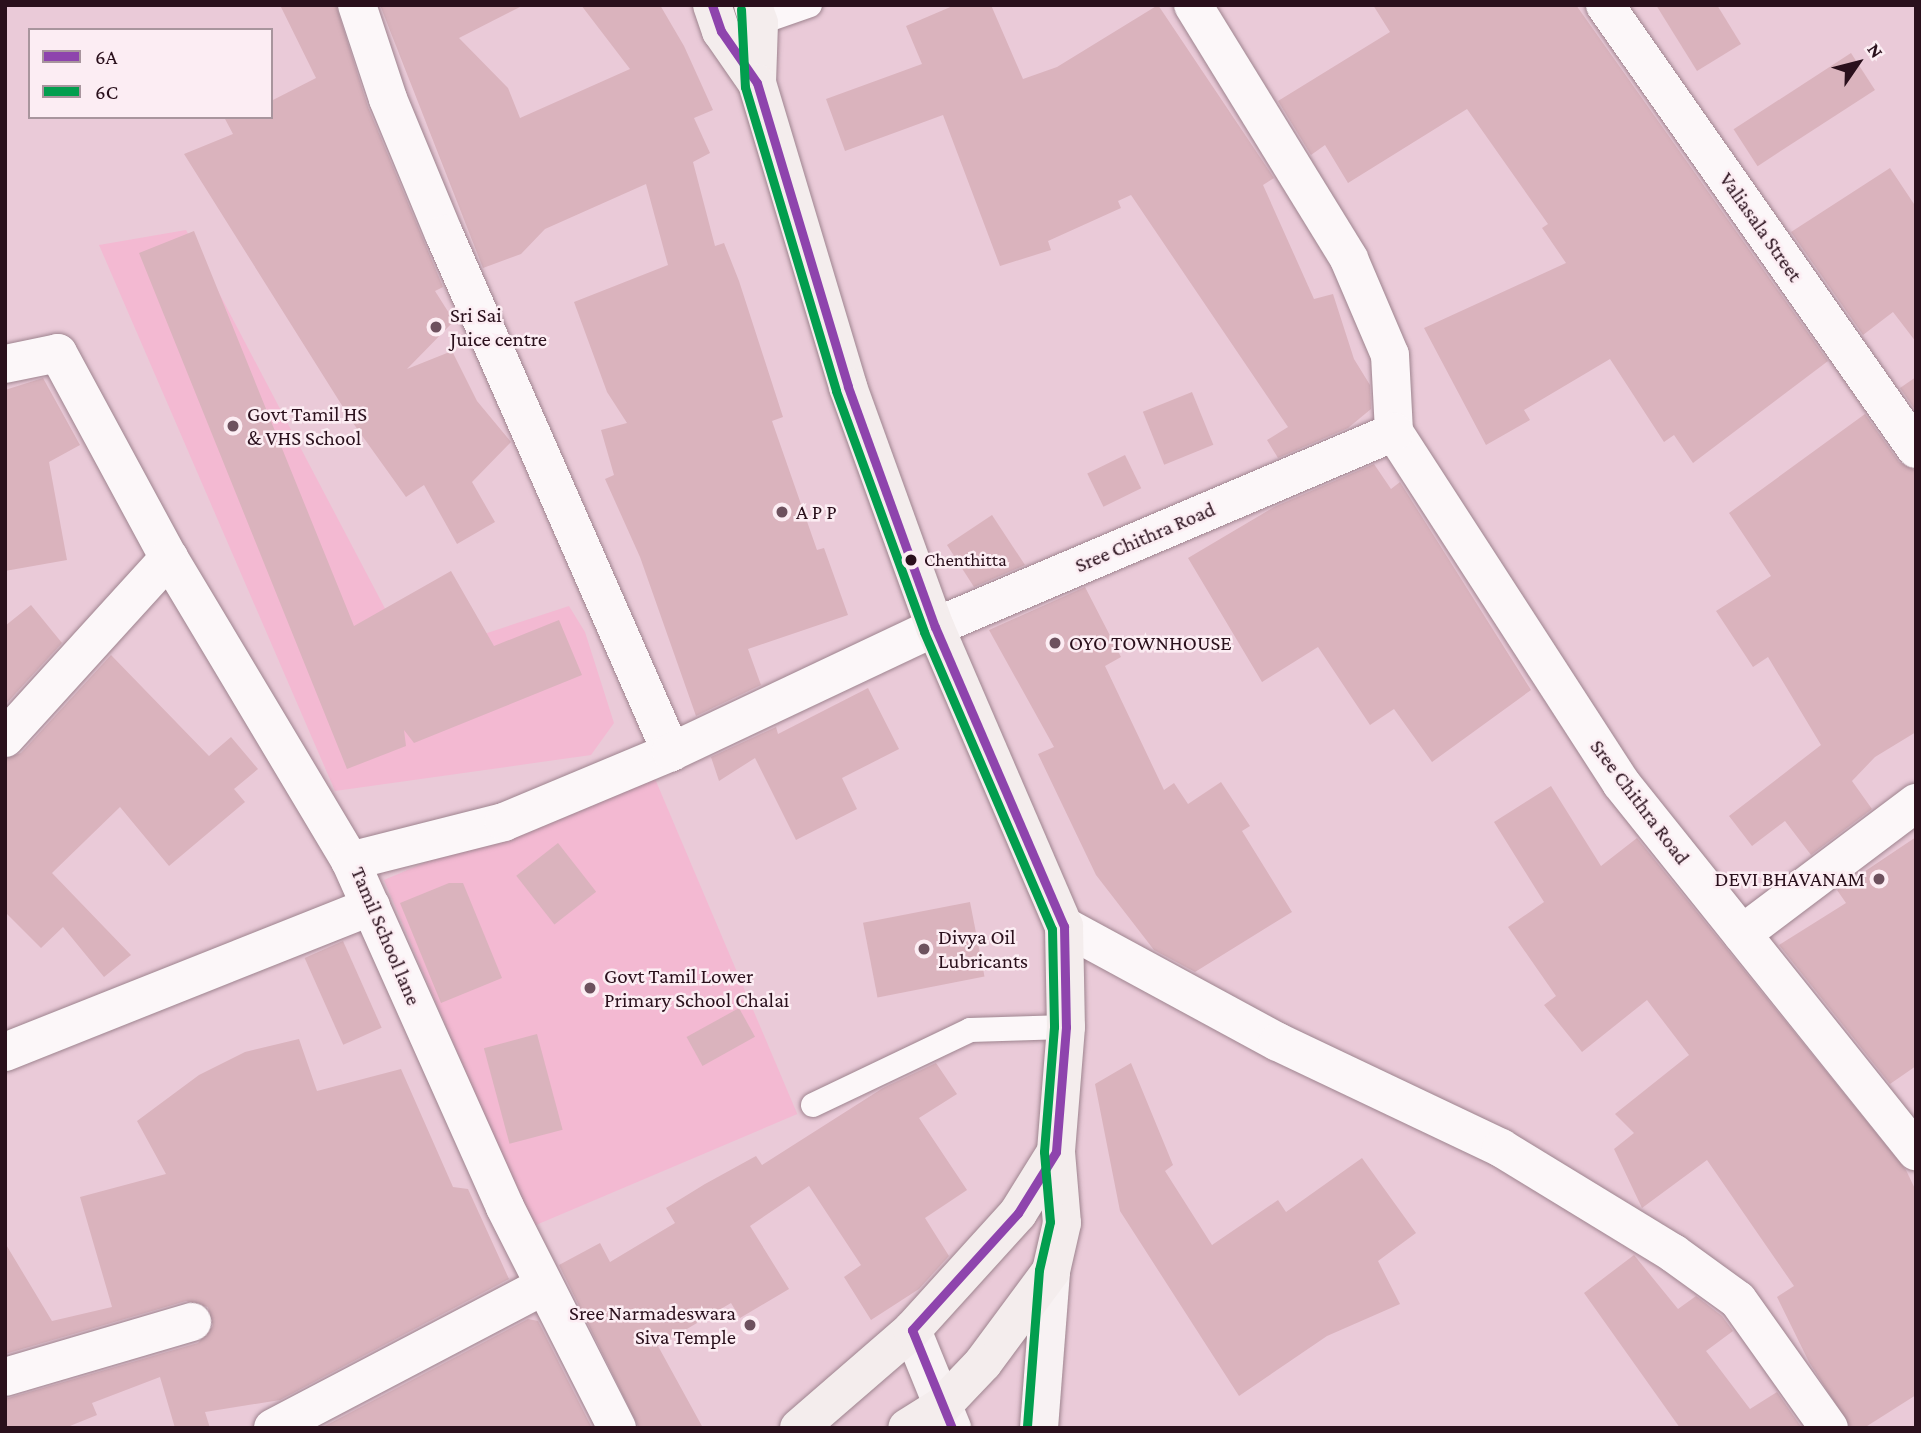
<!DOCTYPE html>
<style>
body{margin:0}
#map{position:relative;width:1921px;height:1433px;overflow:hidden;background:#eacad8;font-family:"Crimson Pro",serif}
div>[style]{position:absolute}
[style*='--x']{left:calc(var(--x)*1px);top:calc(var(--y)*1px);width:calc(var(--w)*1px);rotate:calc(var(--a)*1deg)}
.built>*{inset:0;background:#f3b9d2;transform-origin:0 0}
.building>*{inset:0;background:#dab3bd;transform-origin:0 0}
.roads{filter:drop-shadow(0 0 2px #9e848f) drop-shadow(0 0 2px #9e848f)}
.lane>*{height:24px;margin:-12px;padding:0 12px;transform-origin:12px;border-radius:12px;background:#fcf7f9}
.street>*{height:38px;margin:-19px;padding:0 19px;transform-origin:19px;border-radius:19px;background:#fcf7f9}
.secondary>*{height:38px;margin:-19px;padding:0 19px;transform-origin:19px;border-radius:19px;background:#f8f2f3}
.primary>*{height:38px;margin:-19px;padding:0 19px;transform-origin:19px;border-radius:19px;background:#f4eded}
.bus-1>*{height:9px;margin:-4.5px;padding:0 4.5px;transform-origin:4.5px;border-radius:4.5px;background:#8e44ad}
.bus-2>*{height:9px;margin:-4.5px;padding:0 4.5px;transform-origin:4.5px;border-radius:4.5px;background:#029e4e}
.dots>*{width:19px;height:19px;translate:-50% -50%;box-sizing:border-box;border:4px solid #fcedf3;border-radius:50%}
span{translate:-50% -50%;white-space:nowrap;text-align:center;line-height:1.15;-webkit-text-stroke:5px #fcedf3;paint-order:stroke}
.bus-label{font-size:19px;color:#2a101c}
.left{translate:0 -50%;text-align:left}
.street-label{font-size:21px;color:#2a101c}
.poi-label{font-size:21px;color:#2a101c}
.right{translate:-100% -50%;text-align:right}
.frame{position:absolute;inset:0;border:7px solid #2a101c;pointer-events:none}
.legend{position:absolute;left:28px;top:28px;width:245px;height:91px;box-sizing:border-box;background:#fcedf3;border:2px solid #a8959d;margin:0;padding:9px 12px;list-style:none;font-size:21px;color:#2a101c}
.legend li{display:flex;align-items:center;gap:14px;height:35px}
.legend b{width:35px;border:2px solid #a8959d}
.north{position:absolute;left:1823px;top:28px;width:70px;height:70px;-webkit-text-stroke:5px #fcedf3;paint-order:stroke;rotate:55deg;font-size:19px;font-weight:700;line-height:28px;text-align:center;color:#2a101c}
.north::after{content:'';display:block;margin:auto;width:24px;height:32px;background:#2a101c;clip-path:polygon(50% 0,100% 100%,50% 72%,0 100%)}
</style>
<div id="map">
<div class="built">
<i style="clip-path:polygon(186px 230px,411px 658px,569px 606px,585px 632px,614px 723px,591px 755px,335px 791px,99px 245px)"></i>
<i style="left:650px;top:767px;width:377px;height:289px;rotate:67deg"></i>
</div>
<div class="building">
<i style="clip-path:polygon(280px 5px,336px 5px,368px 107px,443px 287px,435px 291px,454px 321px,407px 369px,452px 351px,477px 401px,511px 442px,472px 482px,495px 522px,457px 544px,424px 485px,406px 497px,353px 423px,184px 154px,233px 134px,224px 117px,271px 117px,271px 101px,316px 78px)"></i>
<i style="clip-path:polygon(380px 5px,524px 5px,459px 38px,508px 88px,520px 118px,630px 69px,581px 5px,660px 5px,684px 46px,713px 110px,694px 118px,710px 153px,693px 162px,715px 246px,724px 243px,739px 281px,783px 417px,772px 421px,817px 550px,824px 548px,848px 615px,748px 649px,761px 685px,696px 716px,640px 557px,605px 479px,614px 475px,601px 430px,627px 423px,607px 392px,574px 302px,668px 265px,646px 184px,545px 229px,521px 254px,483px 268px)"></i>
<i style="clip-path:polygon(955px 5px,991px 5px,1023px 79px,1057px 67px,1158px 5px,1274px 178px,1263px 185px,1314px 299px,1333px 294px,1354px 359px,1370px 385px,1371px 409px,1348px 428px,1278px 458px,1267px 440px,1288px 427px,1131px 195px,1118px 201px,1121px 208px,1048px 241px,1051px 250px,1000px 266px,943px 115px,845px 151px,826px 99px,922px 64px,906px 26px)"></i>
<i style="clip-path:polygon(1373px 5px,1576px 5px,1828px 361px,1693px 463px,1674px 435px,1664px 442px,1610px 359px,1524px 410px,1530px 420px,1486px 445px,1424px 328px,1566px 263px,1542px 228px,1548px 224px,1467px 109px,1348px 183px,1325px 145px,1311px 155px,1278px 101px,1390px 32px)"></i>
<i style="clip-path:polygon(1656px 5px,1717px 5px,1741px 44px,1697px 71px)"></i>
<i style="left:1851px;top:53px;width:44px;height:140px;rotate:57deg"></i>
<i style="clip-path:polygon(1890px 168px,1916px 207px,1916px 342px,1893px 312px,1863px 335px,1791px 232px)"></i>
<i style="clip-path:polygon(194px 231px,354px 626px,451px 571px,494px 646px,559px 620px,582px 675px,414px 743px,404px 730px,406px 746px,347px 769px,139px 253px)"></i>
<i style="clip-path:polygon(1916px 377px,1916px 411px,1900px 388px)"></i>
<i style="clip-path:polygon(43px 378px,80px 445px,49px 462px,67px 560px,5px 571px,5px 390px)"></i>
<i style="left:1192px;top:392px;width:57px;height:53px;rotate:68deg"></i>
<i style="clip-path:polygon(1865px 414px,1899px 462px,1916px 471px,1916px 732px,1875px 757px,1852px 781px,1872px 809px,1811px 855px,1785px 821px,1752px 846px,1729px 816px,1821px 745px,1768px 657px,1753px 667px,1716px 611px,1771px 576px,1729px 513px)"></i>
<i style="left:1125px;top:455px;width:37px;height:42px;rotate:64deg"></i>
<i style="clip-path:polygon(1374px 464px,1391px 489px,1400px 482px,1531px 690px,1432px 762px,1394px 709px,1370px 725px,1318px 647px,1262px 682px,1188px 558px,1274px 507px)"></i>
<i style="clip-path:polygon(992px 515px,1025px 565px,974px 587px,947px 545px)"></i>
<i style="clip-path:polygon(1085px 587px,1121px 657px,1105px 666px,1164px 790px,1174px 783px,1188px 804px,1221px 782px,1250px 826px,1242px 831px,1292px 912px,1195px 972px,1154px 950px,1096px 875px,1038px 754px,1054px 747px,989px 630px)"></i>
<i style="clip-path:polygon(31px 605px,62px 643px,5px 705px,5px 626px)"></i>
<i style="clip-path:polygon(111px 655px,209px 756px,231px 737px,258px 769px,234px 789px,245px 802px,169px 866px,120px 807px,52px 873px,131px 955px,104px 977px,63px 927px,41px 948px,5px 912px,5px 759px,21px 753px)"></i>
<i style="clip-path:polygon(868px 688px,899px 749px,842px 778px,857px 809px,796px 840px,755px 758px,719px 781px,711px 757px,776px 727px,778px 734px)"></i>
<i style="clip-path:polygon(1551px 786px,1601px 866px,1637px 838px,1906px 1170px,1916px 1191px,1916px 1395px,1864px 1428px,1851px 1428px,1809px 1362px,1777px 1297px,1794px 1286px,1707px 1160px,1642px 1208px,1614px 1149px,1634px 1133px,1615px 1114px,1689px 1055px,1647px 1000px,1582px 1052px,1544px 1005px,1556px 996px,1508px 927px,1544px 902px,1494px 822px)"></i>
<i style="clip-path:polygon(1916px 837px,1916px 1066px,1890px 1084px,1779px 945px,1846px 903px,1837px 890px)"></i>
<i style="left:558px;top:843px;width:62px;height:53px;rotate:52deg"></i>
<i style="clip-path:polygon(449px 883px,463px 883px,502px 978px,441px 1003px,400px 903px)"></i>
<i style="left:970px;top:902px;width:76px;height:109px;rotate:79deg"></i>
<i style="left:343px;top:941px;width:95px;height:42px;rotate:66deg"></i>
<i style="left:739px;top:1008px;width:33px;height:60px;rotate:61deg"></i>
<i style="left:537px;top:1034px;width:99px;height:55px;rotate:75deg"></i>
<i style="clip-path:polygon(299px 1039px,317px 1091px,401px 1069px,453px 1187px,468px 1189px,509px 1279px,280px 1400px,205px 1412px,210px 1428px,175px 1428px,160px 1377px,92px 1403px,97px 1415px,65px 1428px,5px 1428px,5px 1399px,198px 1343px,213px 1326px,208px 1307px,186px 1301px,5px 1354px,5px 1243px,52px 1321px,112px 1307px,80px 1197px,166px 1174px,137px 1121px,199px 1075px,245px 1052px)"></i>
<i style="clip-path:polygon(936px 1063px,957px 1094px,919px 1118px,967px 1190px,925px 1218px,949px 1256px,919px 1289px,871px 1320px,844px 1277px,861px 1265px,809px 1186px,750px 1226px,789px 1289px,740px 1318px,731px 1303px,658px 1346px,703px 1428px,639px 1428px,559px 1265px,600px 1243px,610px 1262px,675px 1223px,666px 1208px,705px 1184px,756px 1156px,762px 1165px,883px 1088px)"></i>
<i style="clip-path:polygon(1131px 1063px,1173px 1165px,1165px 1171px,1212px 1245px,1278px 1200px,1286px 1212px,1362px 1158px,1416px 1233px,1378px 1261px,1400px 1304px,1327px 1336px,1239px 1396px,1120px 1211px,1095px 1084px)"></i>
<i style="clip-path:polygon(1634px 1255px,1678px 1309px,1696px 1296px,1722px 1316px,1733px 1331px,1706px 1351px,1750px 1409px,1777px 1392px,1802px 1428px,1680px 1428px,1584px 1293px)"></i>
<i style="clip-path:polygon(528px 1319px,538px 1321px,592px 1428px,321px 1428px)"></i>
</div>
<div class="roads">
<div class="lane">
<i style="--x:759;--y:23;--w:54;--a:-19.4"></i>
<i style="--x:813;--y:1105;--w:174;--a:-25.5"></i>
<i style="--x:970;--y:1030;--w:96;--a:-1.8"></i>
</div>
<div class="street">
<i style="--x:357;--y:5;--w:99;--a:71.7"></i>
<i style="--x:388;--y:99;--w:146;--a:67.5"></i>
<i style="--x:444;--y:234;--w:566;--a:66.34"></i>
<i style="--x:1193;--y:5;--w:298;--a:58.4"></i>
<i style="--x:1349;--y:259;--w:104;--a:66.9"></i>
<i style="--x:1390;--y:355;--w:77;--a:87"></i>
<i style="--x:1394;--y:432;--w:418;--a:57.1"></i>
<i style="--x:1621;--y:783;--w:472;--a:51.3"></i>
<i style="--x:1605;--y:5;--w:542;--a:54.99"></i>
<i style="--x:5;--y:364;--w:54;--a:-11.7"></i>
<i style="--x:58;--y:353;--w:233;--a:61.6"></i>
<i style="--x:169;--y:558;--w:353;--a:59.1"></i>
<i style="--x:5;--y:738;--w:244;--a:-47.7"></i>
<i style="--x:1064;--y:926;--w:243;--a:28.5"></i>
<i style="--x:1278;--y:1042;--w:247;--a:25.4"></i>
<i style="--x:1501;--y:1148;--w:202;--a:31.4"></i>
<i style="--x:1673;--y:1253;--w:80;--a:35.9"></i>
<i style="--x:1738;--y:1300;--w:157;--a:54.6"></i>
<i style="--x:1742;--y:934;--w:218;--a:-37"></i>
<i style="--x:5;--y:1052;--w:394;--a:-21.7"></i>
<i style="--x:5;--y:1377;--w:195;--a:-16.4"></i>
<i style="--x:273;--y:1428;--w:306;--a:-27.7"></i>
<i style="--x:617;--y:1428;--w:248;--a:-116.9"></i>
<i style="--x:505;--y:1207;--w:379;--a:-114.1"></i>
<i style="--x:350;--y:861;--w:159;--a:-14.2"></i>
<i style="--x:504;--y:822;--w:181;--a:-22.7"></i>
<i style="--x:671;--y:752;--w:292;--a:-25.3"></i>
<i style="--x:935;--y:627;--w:499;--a:-23"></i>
</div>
<div class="secondary">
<i style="--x:912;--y:1330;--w:106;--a:67.8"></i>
<i style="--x:1039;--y:1428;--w:157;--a:-85.6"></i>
</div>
<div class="primary">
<i style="--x:712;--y:5;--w:28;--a:71"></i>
<i style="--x:721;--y:31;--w:63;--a:55.3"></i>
<i style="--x:753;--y:5;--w:19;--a:72"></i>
<i style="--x:759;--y:23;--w:60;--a:91.9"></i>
<i style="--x:757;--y:83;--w:317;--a:73.3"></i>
<i style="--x:848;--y:387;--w:255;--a:70.1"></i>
<i style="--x:935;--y:627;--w:326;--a:66.7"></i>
<i style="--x:1064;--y:926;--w:101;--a:88.9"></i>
<i style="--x:1066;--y:1027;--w:125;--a:94.6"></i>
<i style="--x:1056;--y:1152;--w:71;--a:85.2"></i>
<i style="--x:1062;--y:1223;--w:49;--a:102.9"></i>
<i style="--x:1051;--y:1271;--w:114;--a:126.5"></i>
<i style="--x:983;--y:1363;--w:59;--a:133.6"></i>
<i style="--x:942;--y:1406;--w:41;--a:147.8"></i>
<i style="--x:799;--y:1428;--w:150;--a:-40.9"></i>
<i style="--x:912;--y:1330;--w:158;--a:-47.8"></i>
<i style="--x:1018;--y:1213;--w:72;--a:-58.1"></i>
</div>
</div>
<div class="bus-1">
<i style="--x:712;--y:5;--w:28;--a:71"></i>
<i style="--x:721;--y:31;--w:63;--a:55.3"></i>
<i style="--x:757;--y:83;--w:317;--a:73.3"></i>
<i style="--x:848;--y:387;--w:255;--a:70.1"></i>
<i style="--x:935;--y:627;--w:326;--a:66.7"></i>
<i style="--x:1064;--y:926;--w:101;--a:88.9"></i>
<i style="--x:1066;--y:1027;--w:125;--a:94.6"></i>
<i style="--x:1056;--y:1152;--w:72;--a:121.9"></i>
<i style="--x:1018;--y:1213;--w:158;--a:132.2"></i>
<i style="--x:912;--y:1330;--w:106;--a:67.8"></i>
</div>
<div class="bus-2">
<i style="--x:741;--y:9;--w:78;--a:87.1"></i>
<i style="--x:745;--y:87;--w:317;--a:73.3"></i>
<i style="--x:836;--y:391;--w:257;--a:69.9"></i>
<i style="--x:924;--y:632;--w:323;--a:66.7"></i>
<i style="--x:1052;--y:929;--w:98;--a:88.8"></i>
<i style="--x:1054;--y:1027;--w:125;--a:94.6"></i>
<i style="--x:1044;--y:1152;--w:70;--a:85.1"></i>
<i style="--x:1050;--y:1222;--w:49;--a:102.9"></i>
<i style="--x:1039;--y:1270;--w:157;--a:94.4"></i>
</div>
<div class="dots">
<i style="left:436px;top:327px;background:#6d515e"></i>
<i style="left:233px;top:426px;background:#6d515e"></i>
<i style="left:782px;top:512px;background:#6d515e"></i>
<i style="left:911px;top:560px;background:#2a101c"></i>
<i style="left:1055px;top:643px;background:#6d515e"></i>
<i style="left:1879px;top:879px;background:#6d515e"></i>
<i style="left:924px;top:949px;background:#6d515e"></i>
<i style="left:590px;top:988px;background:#6d515e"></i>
<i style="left:750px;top:1325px;background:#6d515e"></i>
</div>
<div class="bus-label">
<span class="left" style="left:924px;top:560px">Chenthitta</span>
</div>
<div class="street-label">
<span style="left:1761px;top:227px;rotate:55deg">Valiasala Street</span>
<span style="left:1145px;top:537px;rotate:-23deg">Sree Chithra Road</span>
<span style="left:1640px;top:802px;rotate:53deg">Sree Chithra Road</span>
<span style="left:386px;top:936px;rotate:67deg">Tamil School lane</span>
</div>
<div class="poi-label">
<span class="left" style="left:450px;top:327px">Sri Sai<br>Juice centre</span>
<span class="left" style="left:247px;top:426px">Govt Tamil HS<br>&amp; VHS School</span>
<span class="left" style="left:796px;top:512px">A P P</span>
<span class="left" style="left:1069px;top:643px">OYO TOWNHOUSE</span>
<span class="right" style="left:1865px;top:879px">DEVI BHAVANAM</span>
<span class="left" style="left:938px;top:949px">Divya Oil<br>Lubricants</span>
<span class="left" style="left:604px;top:988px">Govt Tamil Lower<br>Primary School Chalai</span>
<span class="right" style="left:736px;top:1325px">Sree Narmadeswara<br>Siva Temple</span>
</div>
<div class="frame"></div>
<ul class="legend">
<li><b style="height:9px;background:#8e44ad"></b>6A</li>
<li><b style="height:9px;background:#029e4e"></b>6C</li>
</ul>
<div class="north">N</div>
</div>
